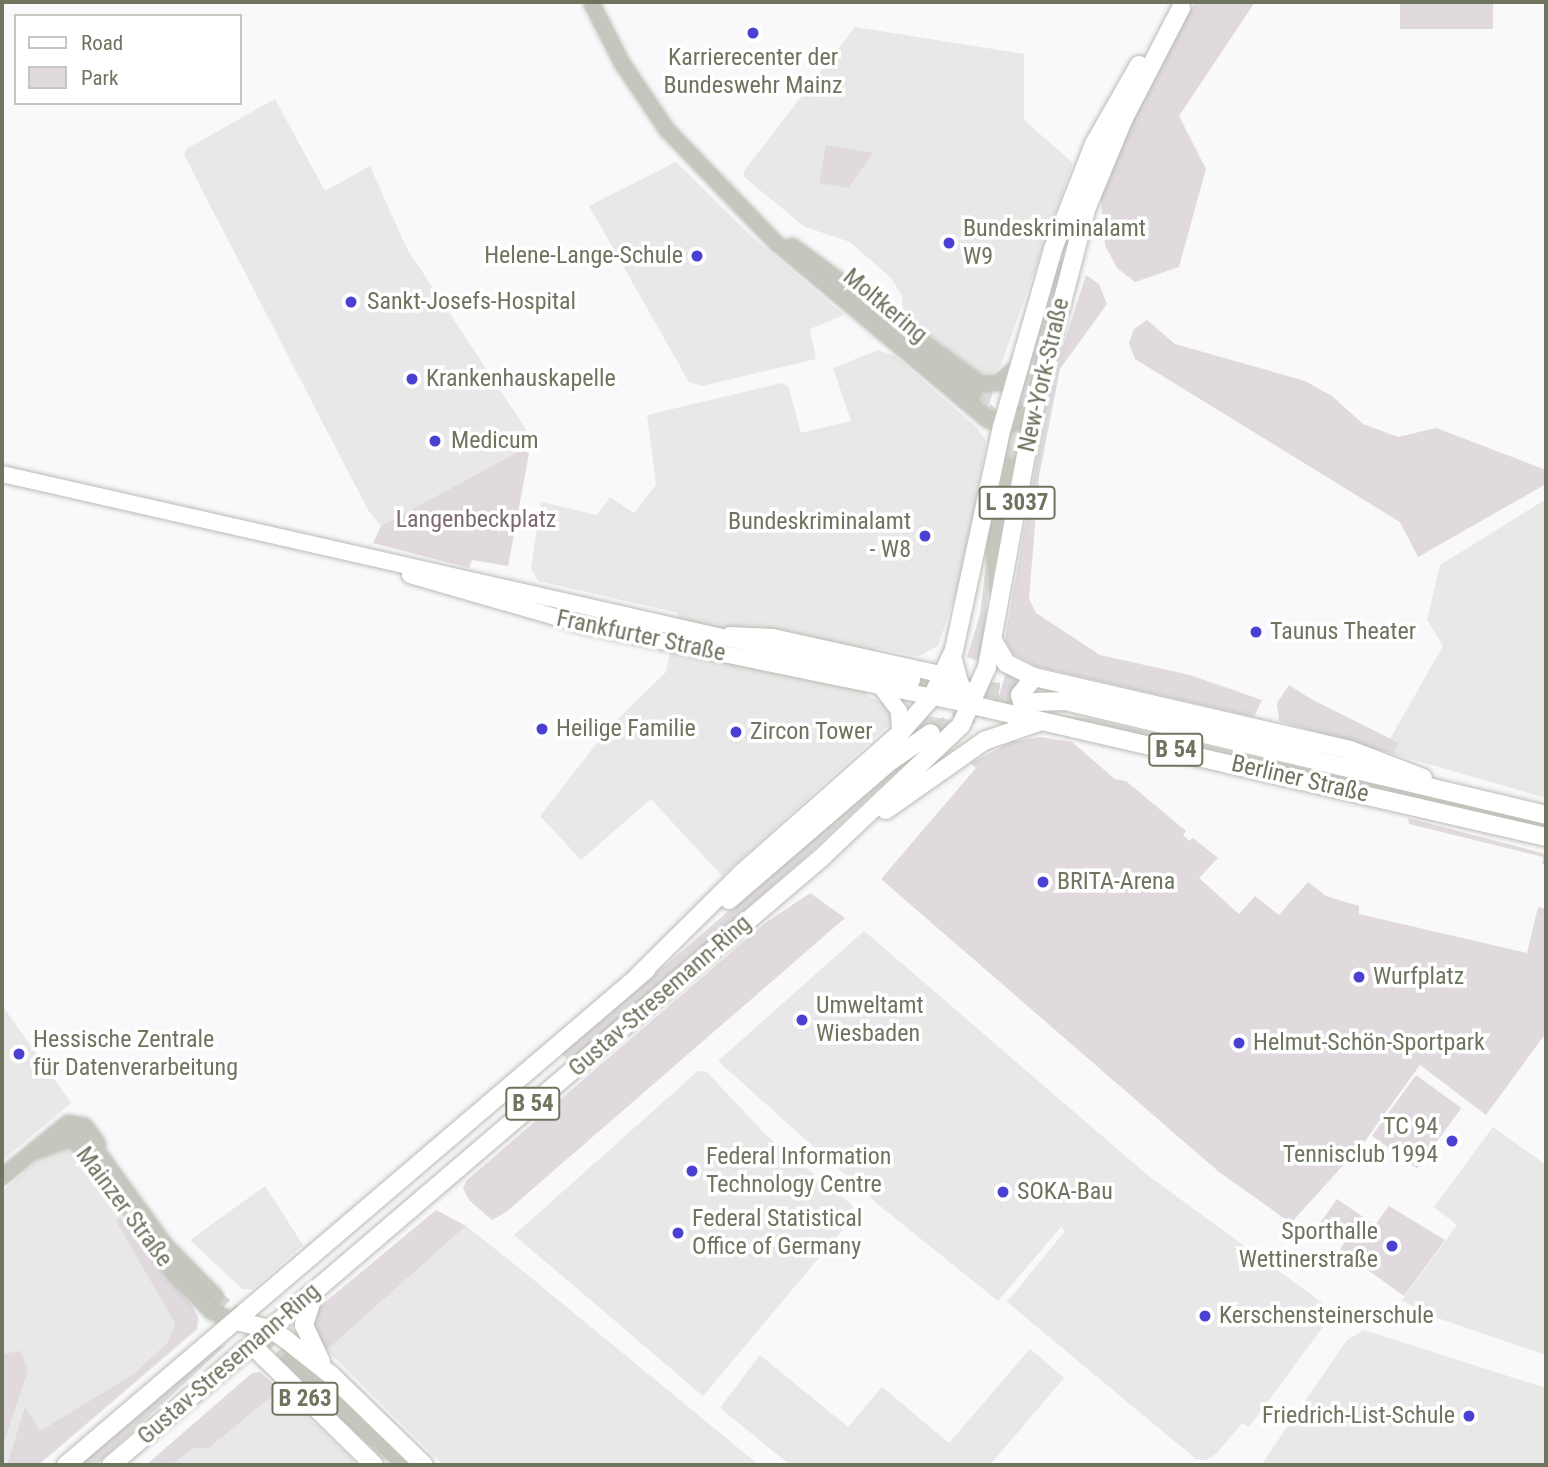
<!DOCTYPE html>
<meta charset="utf-8">
<style>
body{margin:0}
#map{position:relative;width:1548px;height:1467px;overflow:hidden;background:#f9f8fa;font-family:"Roboto Condensed",sans-serif}
div>[style]{position:absolute}
[style*='--x']{left:calc(var(--x)*1px);top:calc(var(--y)*1px);width:calc(var(--w)*1px);rotate:calc(var(--a)*1deg)}
.built>*{inset:0;background:#e9e8e8}
.green>*{inset:0;background:#e0dade;transform-origin:0 0}
.tertiary-tunnel>*{height:14px;margin-top:-7px;transform-origin:0;background:repeating-linear-gradient(90deg,#d6d7d3 0 14px,transparent 0 21px)}
.secondary-tunnel>*{height:16px;margin-top:-8px;transform-origin:0;background:repeating-linear-gradient(90deg,#d6d7d3 0 16px,transparent 0 24px)}
.primary-tunnel>*{height:18px;margin-top:-9px;transform-origin:0;background:repeating-linear-gradient(90deg,#d6d7d3 0 18px,transparent 0 27px)}
.roads{filter:drop-shadow(0 0 2px #b9bcb2) drop-shadow(0 0 2px #b9bcb2)}
.tertiary>*{height:14px;margin:-7px;padding:0 7px;transform-origin:7px;border-radius:7px;background:#c5c7bf}
.secondary>*{height:16px;margin:-8px;padding:0 8px;transform-origin:8px;border-radius:8px;background:#fff}
.primary>*{height:18px;margin:-9px;padding:0 9px;transform-origin:9px;border-radius:9px;background:#fff}
.dots>*{width:19px;height:19px;translate:-50% -50%;box-sizing:border-box;border:4px solid #fff;border-radius:50%}
span{translate:-50% -50%;white-space:nowrap;text-align:center;line-height:1.15;-webkit-text-stroke:7px #fff;paint-order:stroke}
.shield-label span{padding:2px 5px;background:#fff;border:2px solid;border-radius:5px;-webkit-text-stroke-width:0}
.shield-label{font-size:23px;color:#6e745e;font-weight:700}
.poi-label{font-size:24px;color:#6e745e}
.left{translate:0 -50%;text-align:left}
.right{translate:-100% -50%;text-align:right}
.street-label{font-size:24px;color:#6e745e}
.park-label{font-size:24px;color:#7e6a71}
.frame{position:absolute;inset:0;border:4px solid #6e745e;pointer-events:none}
.legend{position:absolute;left:14px;top:14px;width:228px;height:91px;box-sizing:border-box;background:#fff;border:2px solid #c5c7bf;margin:0;padding:9px 12px;list-style:none;font-size:21px;color:#6e745e}
.legend li{display:flex;align-items:center;gap:14px;height:35px}
.legend b{width:35px;border:2px solid #c5c7bf}
</style>
<div id="map">
<div class="built">
<i style="clip-path:polygon(855px 27px,1024px 54px,1024px 120px,1073px 163px,1001px 365px,993px 373px,979px 373px,903px 314px,902px 296px,891px 278px,850px 242px,805px 227px,744px 177px,744px 171px)"></i>
<i style="clip-path:polygon(275px 99px,325px 191px,370px 166px,406px 247px,529px 434px,529px 445px,523px 449px,381px 526px,368px 510px,184px 155px,186px 149px)"></i>
<i style="clip-path:polygon(676px 162px,749px 234px,844px 315px,810px 329px,816px 359px,702px 386px,689px 382px,589px 206px)"></i>
<i style="clip-path:polygon(878px 350px,895px 356px,977px 428px,986px 441px,965px 565px,938px 646px,919px 656px,875px 648px,866px 695px,883px 703px,890px 712px,890px 724px,722px 876px,651px 799px,581px 860px,540px 816px,608px 729px,666px 672px,678px 613px,538px 581px,531px 568px,541px 502px,597px 515px,610px 497px,634px 513px,656px 485px,647px 415px,782px 383px,788px 386px,801px 433px,851px 421px,833px 368px)"></i>
<i style="clip-path:polygon(1546px 499px,1546px 798px,1393px 754px,1399px 743px,1390px 739px,1443px 646px,1427px 620px,1440px 565px)"></i>
<i style="clip-path:polygon(864px 931px,1150px 1177px,1328px 1307px,1328px 1320px,1249px 1427px,1242px 1423px,1216px 1454px,1206px 1460px,1196px 1459px,1007px 1302px,1065px 1231px,1061px 1227px,998px 1301px,880px 1206px,718px 1061px)"></i>
<i style="clip-path:polygon(2px 1005px,71px 1103px,2px 1161px)"></i>
<i style="clip-path:polygon(698px 1071px,707px 1072px,768px 1137px,852px 1205px,854px 1216px,703px 1396px,514px 1235px)"></i>
<i style="clip-path:polygon(1493px 1127px,1546px 1165px,1546px 1355px,1423px 1313px,1402px 1300px,1457px 1225px,1434px 1207px)"></i>
<i style="clip-path:polygon(64px 1148px,78px 1156px,157px 1267px,192px 1305px,199px 1319px,197px 1330px,39px 1465px,2px 1465px,2px 1192px,45px 1154px)"></i>
<i style="clip-path:polygon(265px 1186px,303px 1245px,253px 1289px,242px 1289px,190px 1240px)"></i>
<i style="clip-path:polygon(466px 1226px,513px 1263px,759px 1465px,443px 1465px,327px 1350px)"></i>
<i style="clip-path:polygon(1364px 1330px,1546px 1388px,1546px 1465px,1261px 1465px,1347px 1340px)"></i>
<i style="clip-path:polygon(1030px 1349px,1064px 1378px,990px 1465px,790px 1465px,720px 1408px,760px 1355px,848px 1427px,882px 1387px,949px 1443px)"></i>
<i style="clip-path:polygon(280px 1390px,357px 1465px,172px 1465px,194px 1448px,209px 1448px)"></i>
</div>
<div class="green">
<i style="clip-path:polygon(1195px 2px,1255px 2px,1179px 116px,1206px 169px,1179px 267px,1135px 282px,1117px 268px,1105px 245px,1100px 191px,1146px 90px)"></i>
<i style="left:1400px;top:2px;width:93px;height:27px"></i>
<i style="clip-path:polygon(826px 145px,873px 153px,848px 188px,819px 183px)"></i>
<i style="clip-path:polygon(1064px 258px,1029px 401px,1013px 416px,1057px 265px)"></i>
<i style="clip-path:polygon(1086px 275px,1099px 284px,1107px 304px,1060px 369px,1039px 476px,1029px 599px,1036px 613px,1100px 655px,1190px 675px,1262px 700px,1254px 717px,1038px 667px,1012px 653px,1005px 639px,1049px 390px)"></i>
<i style="clip-path:polygon(1147px 320px,1175px 344px,1305px 381px,1332px 396px,1363px 424px,1398px 437px,1436px 428px,1546px 470px,1546px 484px,1418px 557px,1400px 522px,1135px 359px,1129px 343px,1134px 329px)"></i>
<i style="clip-path:polygon(977px 386px,994px 388px,987px 412px,968px 398px)"></i>
<i style="clip-path:polygon(1026px 420px,1017px 467px,1000px 466px,1009px 428px)"></i>
<i style="clip-path:polygon(523px 449px,529px 454px,508px 566px,472px 560px,469px 568px,373px 543px,381px 526px)"></i>
<i style="clip-path:polygon(987px 555px,988px 590px,981px 662px,967px 657px,980px 615px)"></i>
<i style="clip-path:polygon(1007px 669px,1019px 678px,1016px 709px,997px 702px)"></i>
<i style="clip-path:polygon(1036px 683px,1106px 702px,1036px 689px,1036px 712px,1092px 719px,1546px 824px,1546px 829px,1032px 713px,1029px 691px)"></i>
<i style="clip-path:polygon(1289px 685px,1311px 699px,1399px 743px,1393px 754px,1279px 721px,1277px 703px)"></i>
<i style="clip-path:polygon(926px 716px,952px 720px,808px 855px,570px 1063px,562px 1054px,884px 778px,890px 754px)"></i>
<i style="clip-path:polygon(1040px 737px,1072px 742px,1115px 779px,1126px 781px,1186px 831px,1183px 835px,1189px 841px,1193px 838px,1218px 858px,1199px 878px,1239px 914px,1255px 896px,1279px 915px,1308px 882px,1326px 896px,1359px 906px,1359px 914px,1527px 953px,1538px 907px,1546px 909px,1546px 1033px,1486px 1115px,1420px 1065px,1365px 1141px,1291px 1223px,1219px 1172px,881px 879px,976px 768px,971px 763px,1011px 742px)"></i>
<i style="clip-path:polygon(1408px 818px,1546px 854px,1546px 865px,1542px 864px,1543px 857px,1409px 824px)"></i>
<i style="clip-path:polygon(810px 893px,845px 918px,506px 1212px,492px 1220px,469px 1200px,463px 1188px,466px 1181px,764px 924px)"></i>
<i style="left:1416px;top:1075px;width:56px;height:75px;rotate:36deg"></i>
<i style="clip-path:polygon(1337px 1199px,1375px 1225px,1389px 1206px,1445px 1240px,1404px 1296px,1340px 1250px,1345px 1241px,1320px 1223px)"></i>
<i style="clip-path:polygon(436px 1210px,466px 1226px,327px 1350px,312px 1327px,318px 1308px)"></i>
<i style="clip-path:polygon(120px 1218px,192px 1306px,198px 1317px,196px 1329px,38px 1465px,7px 1465px,25px 1407px,40px 1431px,134px 1374px,168px 1342px,175px 1323px,116px 1221px)"></i>
<i style="clip-path:polygon(227px 1344px,96px 1465px,79px 1465px,215px 1348px)"></i>
<i style="clip-path:polygon(21px 1351px,28px 1371px,2px 1448px,2px 1354px)"></i>
<i style="clip-path:polygon(260px 1372px,280px 1390px,209px 1448px,194px 1448px,172px 1465px,146px 1465px,252px 1373px)"></i>
</div>
<div class="tertiary-tunnel">
<i style="--x:972;--y:393;--w:41;--a:48.9"></i>
<i style="--x:999;--y:424;--w:44;--a:78.2"></i>
<i style="--x:215;--y:1296;--w:100;--a:40.5"></i>
</div>
<div class="secondary-tunnel">
<i style="--x:912;--y:680;--w:122;--a:7.1"></i>
</div>
<div class="primary-tunnel">
<i style="--x:931;--y:733;--w:55;--a:-24.7"></i>
<i style="--x:981;--y:710;--w:55;--a:-8.4"></i>
</div>
<div class="roads">
<div class="tertiary">
<i style="--x:591;--y:2;--w:68;--a:63.1"></i>
<i style="--x:622;--y:63;--w:81;--a:56.1"></i>
<i style="--x:667;--y:130;--w:156;--a:46"></i>
<i style="--x:775;--y:242;--w:278;--a:39.9"></i>
<i style="--x:988;--y:420;--w:22;--a:13"></i>
<i style="--x:1009;--y:425;--w:32;--a:-36"></i>
<i style="--x:792;--y:246;--w:233;--a:36.1"></i>
<i style="--x:980;--y:383;--w:18;--a:0"></i>
<i style="--x:998;--y:383;--w:25;--a:-40"></i>
<i style="--x:844;--y:290;--w:164;--a:38.8"></i>
<i style="--x:997;--y:592;--w:38;--a:-93"></i>
<i style="--x:995;--y:554;--w:88;--a:-81.5"></i>
<i style="--x:72;--y:1140;--w:34;--a:43"></i>
<i style="--x:97;--y:1163;--w:136;--a:54.9"></i>
<i style="--x:175;--y:1274;--w:53;--a:45.8"></i>
<i style="--x:212;--y:1312;--w:27;--a:20"></i>
<i style="--x:31;--y:1153;--w:49;--a:-20.3"></i>
<i style="--x:77;--y:1136;--w:17;--a:28"></i>
<i style="--x:92;--y:1144;--w:125;--a:54.1"></i>
<i style="--x:165;--y:1245;--w:71;--a:45.6"></i>
<i style="--x:2;--y:1177;--w:85;--a:-39.3"></i>
<i style="--x:68;--y:1123;--w:17;--a:10"></i>
<i style="--x:85;--y:1126;--w:22;--a:54"></i>
<i style="--x:291;--y:1361;--w:154;--a:42.4"></i>
</div>
<div class="secondary">
<i style="--x:2;--y:474;--w:933;--a:12.76"></i>
<i style="--x:410;--y:575;--w:184;--a:16.1"></i>
<i style="--x:587;--y:626;--w:393;--a:11.6"></i>
<i style="--x:730;--y:635;--w:43;--a:2.7"></i>
<i style="--x:773;--y:637;--w:175;--a:12.5"></i>
<i style="--x:944;--y:675;--w:31;--a:59"></i>
<i style="--x:881;--y:687;--w:30;--a:53"></i>
<i style="--x:899;--y:711;--w:22;--a:87"></i>
</div>
<div class="primary">
<i style="--x:993;--y:641;--w:26;--a:59"></i>
<i style="--x:1006;--y:663;--w:31;--a:27"></i>
<i style="--x:1034;--y:677;--w:324;--a:13"></i>
<i style="--x:1350;--y:750;--w:78;--a:21"></i>
<i style="--x:952;--y:656;--w:27;--a:75"></i>
<i style="--x:959;--y:682;--w:26;--a:61"></i>
<i style="--x:1035;--y:702;--w:30;--a:-2"></i>
<i style="--x:1065;--y:701;--w:494;--a:13.3"></i>
<i style="--x:972;--y:705;--w:589;--a:12.95"></i>
<i style="--x:1026;--y:717;--w:23;--a:-105"></i>
<i style="--x:1020;--y:695;--w:23;--a:-52"></i>
<i style="--x:886;--y:810;--w:120;--a:-35.1"></i>
<i style="--x:984;--y:741;--w:58;--a:-19.1"></i>
<i style="--x:729;--y:900;--w:215;--a:-40.7"></i>
<i style="--x:892;--y:760;--w:47;--a:-34.7"></i>
<i style="--x:638;--y:976;--w:146;--a:-44.7"></i>
<i style="--x:742;--y:873;--w:211;--a:-41.5"></i>
<i style="--x:900;--y:733;--w:48;--a:-48.4"></i>
<i style="--x:932;--y:697;--w:52;--a:-64.9"></i>
<i style="--x:954;--y:650;--w:228;--a:-77.9"></i>
<i style="--x:1002;--y:427;--w:185;--a:-74"></i>
<i style="--x:1053;--y:249;--w:113;--a:-68.7"></i>
<i style="--x:1094;--y:144;--w:91;--a:-60.3"></i>
<i style="--x:314;--y:1294;--w:33;--a:108"></i>
<i style="--x:304;--y:1325;--w:40;--a:65"></i>
<i style="--x:237;--y:1321;--w:34;--a:14"></i>
<i style="--x:270;--y:1329;--w:17;--a:33"></i>
<i style="--x:284;--y:1338;--w:60;--a:38.2"></i>
<i style="--x:331;--y:1375;--w:129;--a:44.1"></i>
<i style="--x:252;--y:1345;--w:171;--a:44.5"></i>
<i style="--x:66;--y:1465;--w:763;--a:-40.48"></i>
<i style="--x:111;--y:1465;--w:934;--a:-40.53"></i>
<i style="--x:821;--y:858;--w:193;--a:-43.5"></i>
<i style="--x:961;--y:725;--w:64;--a:-65.9"></i>
<i style="--x:987;--y:667;--w:265;--a:-79.6"></i>
<i style="--x:1035;--y:406;--w:206;--a:-75.4"></i>
<i style="--x:1087;--y:207;--w:96;--a:-67.4"></i>
<i style="--x:1124;--y:118;--w:124;--a:-62.6"></i>
</div>
</div>
<div class="dots">
<i style="left:753px;top:33px;background:#4a40d2"></i>
<i style="left:949px;top:243px;background:#4a40d2"></i>
<i style="left:697px;top:256px;background:#4a40d2"></i>
<i style="left:351px;top:302px;background:#4a40d2"></i>
<i style="left:412px;top:379px;background:#4a40d2"></i>
<i style="left:435px;top:441px;background:#4a40d2"></i>
<i style="left:925px;top:536px;background:#4a40d2"></i>
<i style="left:1256px;top:632px;background:#4a40d2"></i>
<i style="left:542px;top:729px;background:#4a40d2"></i>
<i style="left:736px;top:732px;background:#4a40d2"></i>
<i style="left:1043px;top:882px;background:#4a40d2"></i>
<i style="left:1359px;top:977px;background:#4a40d2"></i>
<i style="left:802px;top:1020px;background:#4a40d2"></i>
<i style="left:1239px;top:1043px;background:#4a40d2"></i>
<i style="left:19px;top:1054px;background:#4a40d2"></i>
<i style="left:1452px;top:1141px;background:#4a40d2"></i>
<i style="left:692px;top:1171px;background:#4a40d2"></i>
<i style="left:1003px;top:1192px;background:#4a40d2"></i>
<i style="left:678px;top:1233px;background:#4a40d2"></i>
<i style="left:1392px;top:1246px;background:#4a40d2"></i>
<i style="left:1205px;top:1316px;background:#4a40d2"></i>
<i style="left:1469px;top:1416px;background:#4a40d2"></i>
</div>
<div class="shield-label">
<span style="left:1017px;top:503px">L 3037</span>
<span style="left:1176px;top:750px">B 54</span>
<span style="left:533px;top:1104px">B 54</span>
<span style="left:305px;top:1399px">B 263</span>
</div>
<div class="poi-label">
<span style="left:753px;top:72px">Karrierecenter der<br>Bundeswehr Mainz</span>
<span class="left" style="left:963px;top:243px">Bundeskriminalamt<br>W9</span>
<span class="right" style="left:683px;top:256px">Helene-Lange-Schule</span>
<span class="left" style="left:367px;top:302px">Sankt-Josefs-Hospital</span>
<span class="left" style="left:426px;top:379px">Krankenhauskapelle</span>
<span class="left" style="left:451px;top:441px">Medicum</span>
<span class="right" style="left:911px;top:536px">Bundeskriminalamt<br>- W8</span>
<span class="left" style="left:1270px;top:632px">Taunus Theater</span>
<span class="left" style="left:556px;top:729px">Heilige Familie</span>
<span class="left" style="left:750px;top:732px">Zircon Tower</span>
<span class="left" style="left:1057px;top:882px">BRITA-Arena</span>
<span class="left" style="left:1373px;top:977px">Wurfplatz</span>
<span class="left" style="left:816px;top:1020px">Umweltamt<br>Wiesbaden</span>
<span class="left" style="left:33px;top:1054px">Hessische Zentrale<br>für Datenverarbeitung</span>
<span class="left" style="left:1253px;top:1043px">Helmut-Schön-Sportpark</span>
<span class="right" style="left:1438px;top:1141px">TC 94<br>Tennisclub 1994</span>
<span class="left" style="left:706px;top:1171px">Federal Information<br>Technology Centre</span>
<span class="left" style="left:1017px;top:1192px">SOKA-Bau</span>
<span class="left" style="left:692px;top:1233px">Federal Statistical<br>Office of Germany</span>
<span class="right" style="left:1378px;top:1246px">Sporthalle<br>Wettinerstraße</span>
<span class="left" style="left:1219px;top:1316px">Kerschensteinerschule</span>
<span class="right" style="left:1455px;top:1416px">Friedrich-List-Schule</span>
</div>
<div class="street-label">
<span style="left:885px;top:306px;rotate:40deg">Moltkering</span>
<span style="left:1044px;top:375px;rotate:-77deg">New-York-Straße</span>
<span style="left:641px;top:636px;rotate:12deg">Frankfurter Straße</span>
<span style="left:1300px;top:779px;rotate:13deg">Berliner Straße</span>
<span style="left:660px;top:996px;rotate:-41deg">Gustav-Stresemann-Ring</span>
<span style="left:124px;top:1207px;rotate:53deg">Mainzer Straße</span>
<span style="left:229px;top:1364px;rotate:-41deg">Gustav-Stresemann-Ring</span>
</div>
<div class="park-label">
<span style="left:476px;top:520px">Langenbeckplatz</span>
</div>
<div class="frame"></div>
<ul class="legend">
<li><b style="height:9px;background:#fff"></b>Road</li>
<li><b style="height:19px;background:#e0dade"></b>Park</li>
</ul>
</div>
